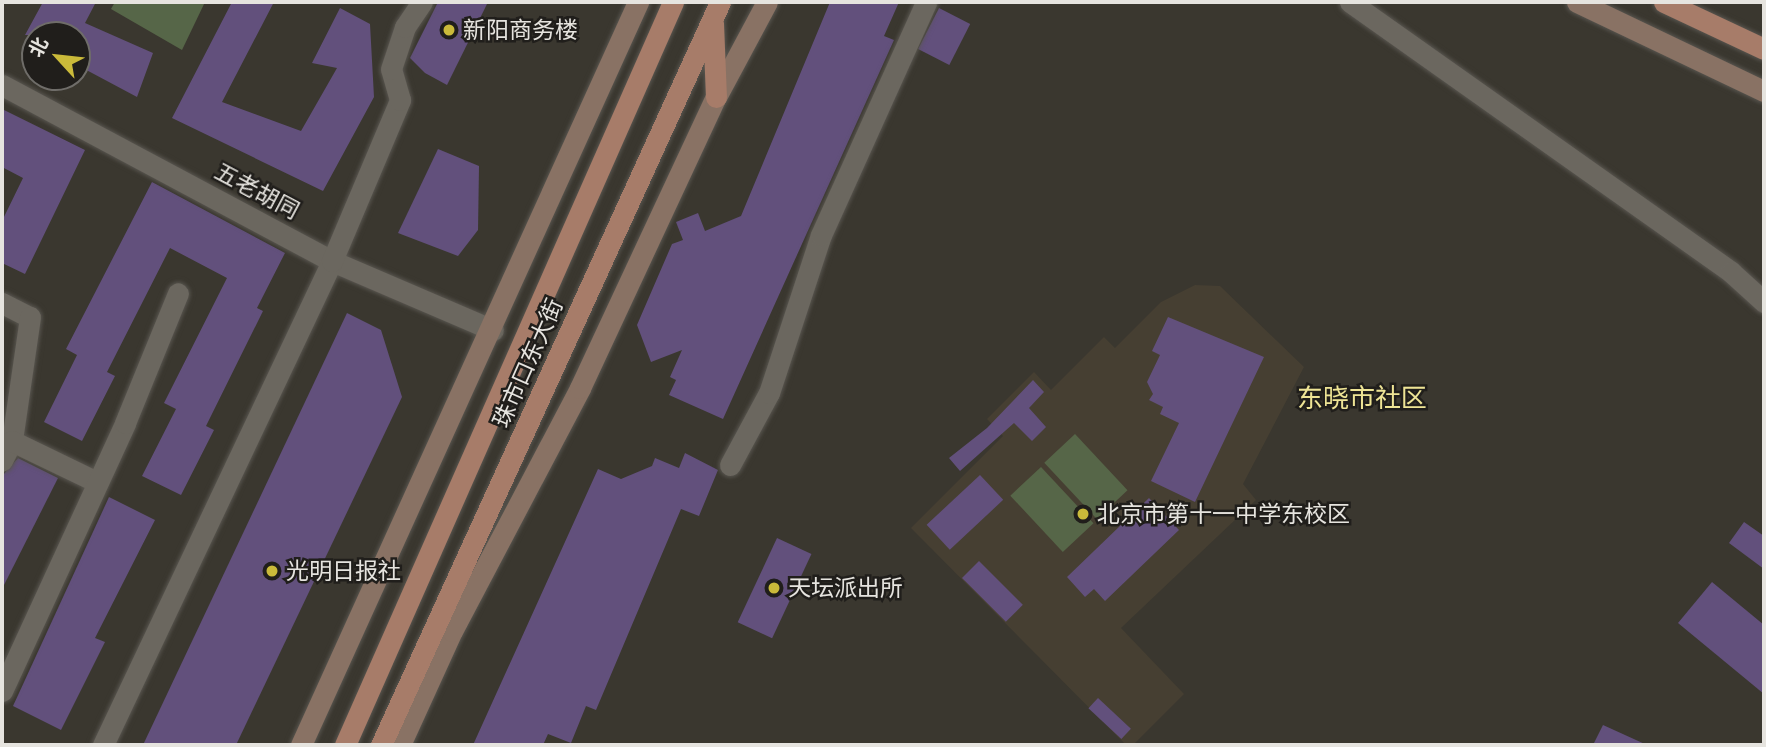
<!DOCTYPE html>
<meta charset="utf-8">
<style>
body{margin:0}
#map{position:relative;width:1766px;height:747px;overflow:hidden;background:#3a372f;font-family:Inter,"Noto Sans SC",sans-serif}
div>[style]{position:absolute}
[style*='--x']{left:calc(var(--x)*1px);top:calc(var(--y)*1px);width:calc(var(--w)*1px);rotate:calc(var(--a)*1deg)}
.built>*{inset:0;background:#463f32}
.green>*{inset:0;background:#566648;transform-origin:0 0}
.building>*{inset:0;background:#62507c;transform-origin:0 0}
.roads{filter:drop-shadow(0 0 2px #58554f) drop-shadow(0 0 2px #58554f)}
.street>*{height:21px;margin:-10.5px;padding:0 10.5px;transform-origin:10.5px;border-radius:10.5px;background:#6b675f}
.secondary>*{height:21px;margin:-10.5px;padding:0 10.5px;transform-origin:10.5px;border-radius:10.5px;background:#897264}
.primary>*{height:21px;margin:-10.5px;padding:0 10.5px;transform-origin:10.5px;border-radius:10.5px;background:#a77c69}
.dots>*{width:19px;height:19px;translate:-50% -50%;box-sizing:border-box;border:4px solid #201e1b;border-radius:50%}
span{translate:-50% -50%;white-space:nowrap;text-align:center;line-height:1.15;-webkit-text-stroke:5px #201e1b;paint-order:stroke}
.poi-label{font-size:23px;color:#e6e4df}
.left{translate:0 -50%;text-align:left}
.street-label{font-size:23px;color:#e6e4df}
.quarter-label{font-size:26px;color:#eee495}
.frame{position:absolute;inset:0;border:4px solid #e6e4df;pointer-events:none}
.north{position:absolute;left:21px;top:21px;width:70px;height:70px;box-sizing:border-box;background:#201e1b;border:2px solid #6f6d69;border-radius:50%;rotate:297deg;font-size:19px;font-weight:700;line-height:28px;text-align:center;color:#e6e4df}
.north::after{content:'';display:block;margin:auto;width:24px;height:32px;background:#caba3a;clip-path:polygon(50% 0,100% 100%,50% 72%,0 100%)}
</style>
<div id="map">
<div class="built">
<i style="clip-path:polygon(1195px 285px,1220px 286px,1304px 367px,1243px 484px,1256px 500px,1121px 628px,1184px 694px,1133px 745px,1126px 745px,911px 528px,1003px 436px,987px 419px,1034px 372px,1051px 390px,1104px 337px,1115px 348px,1161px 302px)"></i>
</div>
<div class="green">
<i style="clip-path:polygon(115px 2px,205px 2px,182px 50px,111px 9px)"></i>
<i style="left:1075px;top:434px;width:77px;height:42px;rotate:47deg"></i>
<i style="left:1041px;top:467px;width:77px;height:42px;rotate:47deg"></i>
</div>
<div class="building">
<i style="clip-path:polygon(43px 2px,96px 2px,85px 23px,153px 53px,137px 97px,77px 65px,77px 35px,25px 35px)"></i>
<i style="clip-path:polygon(232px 2px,274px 2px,222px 102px,301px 131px,337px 68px,312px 63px,340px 8px,370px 24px,374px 97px,323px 191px,172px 118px)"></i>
<i style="clip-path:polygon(438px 2px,488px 2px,447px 85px,425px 73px,410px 58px)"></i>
<i style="clip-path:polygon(830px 2px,899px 2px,884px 36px,894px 40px,723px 419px,669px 395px,676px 380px,670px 377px,682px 350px,651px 362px,637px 325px,672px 244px,683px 240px,676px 222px,698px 213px,705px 231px,741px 216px)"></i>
<i style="left:939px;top:8px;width:35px;height:46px;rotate:27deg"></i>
<i style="clip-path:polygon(2px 109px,85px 150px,25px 274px,2px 263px,2px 221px,23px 178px,2px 167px)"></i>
<i style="clip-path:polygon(438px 149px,479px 166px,478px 230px,458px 256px,398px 233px)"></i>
<i style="clip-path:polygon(152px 182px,285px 253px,257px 308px,263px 311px,206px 426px,214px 430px,181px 495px,142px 476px,176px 409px,164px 403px,227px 278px,170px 248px,107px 372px,115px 376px,82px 441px,44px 422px,77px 355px,66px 349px)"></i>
<i style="clip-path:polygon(347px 313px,381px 330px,402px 397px,236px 745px,143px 745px)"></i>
<i style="clip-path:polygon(1168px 317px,1264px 357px,1195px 502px,1151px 481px,1179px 423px,1160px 414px,1163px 407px,1149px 400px,1153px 394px,1147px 382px,1160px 355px,1152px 351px)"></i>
<i style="clip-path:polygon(1033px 380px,1044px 392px,1029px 408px,1046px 427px,1032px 441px,1014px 423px,960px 471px,949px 458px,987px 428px)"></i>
<i style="clip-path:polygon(685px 453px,718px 470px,699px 516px,681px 509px,596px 710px,586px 706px,571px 743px,548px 734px,543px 745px,473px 745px,598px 469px,621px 479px,652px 466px,655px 458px,679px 468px)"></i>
<i style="clip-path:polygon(18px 458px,58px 478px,2px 589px,2px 476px)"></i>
<i style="left:980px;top:475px;width:34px;height:73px;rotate:47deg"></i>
<i style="clip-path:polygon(109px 497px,155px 520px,95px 638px,105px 642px,61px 730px,13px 706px)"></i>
<i style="clip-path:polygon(1149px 498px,1179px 530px,1105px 601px,1094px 589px,1085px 597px,1067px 577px)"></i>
<i style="clip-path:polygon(1744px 522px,1764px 536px,1764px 569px,1729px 543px)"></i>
<i style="left:777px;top:538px;width:38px;height:93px;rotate:25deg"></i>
<i style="left:979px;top:561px;width:62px;height:24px;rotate:45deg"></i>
<i style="clip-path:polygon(1712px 582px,1764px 625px,1764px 694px,1678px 623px)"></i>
<i style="left:1098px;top:698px;width:45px;height:14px;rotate:43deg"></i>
<i style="clip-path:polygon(1603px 725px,1647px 745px,1593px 745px)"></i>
</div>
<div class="roads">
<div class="street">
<i style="--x:1350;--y:2;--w:467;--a:35.3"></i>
<i style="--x:1731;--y:272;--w:45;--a:42.3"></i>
<i style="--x:2;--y:85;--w:374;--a:28.1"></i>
<i style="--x:332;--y:261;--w:175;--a:23.2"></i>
<i style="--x:2;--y:303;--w:31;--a:27"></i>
<i style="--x:30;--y:317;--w:125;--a:98.3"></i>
<i style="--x:12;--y:441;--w:22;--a:117"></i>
<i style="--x:12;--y:441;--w:94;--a:25.8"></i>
<i style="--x:730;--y:465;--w:82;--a:-61.6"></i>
<i style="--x:769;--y:393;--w:166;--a:-71.8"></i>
<i style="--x:821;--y:235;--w:256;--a:-65.7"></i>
<i style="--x:2;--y:691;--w:295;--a:-65.3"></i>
<i style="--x:125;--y:423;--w:140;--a:-67.8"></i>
<i style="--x:103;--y:745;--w:535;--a:-64.68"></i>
<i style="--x:332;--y:261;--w:175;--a:-67.1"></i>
<i style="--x:400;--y:100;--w:32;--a:-106"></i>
<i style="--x:391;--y:69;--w:44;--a:-71.6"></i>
<i style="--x:405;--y:27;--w:30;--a:-56"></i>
</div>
<div class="secondary">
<i style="--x:1577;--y:2;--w:207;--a:25.5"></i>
<i style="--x:301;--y:745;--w:816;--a:-65.6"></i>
<i style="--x:400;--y:745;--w:125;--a:-65.5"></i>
<i style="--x:452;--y:631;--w:275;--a:-62.2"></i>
<i style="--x:580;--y:388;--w:321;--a:-65"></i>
<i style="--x:716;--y:97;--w:108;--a:-61.8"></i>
</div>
<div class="primary">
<i style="--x:1664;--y:2;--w:110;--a:25.2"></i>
<i style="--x:713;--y:23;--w:74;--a:87.7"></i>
<i style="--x:345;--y:745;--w:812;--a:-66.18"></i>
<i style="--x:381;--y:745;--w:817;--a:-65.47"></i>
</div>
</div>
<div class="dots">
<i style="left:449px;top:30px;background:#caba3a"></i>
<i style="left:1083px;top:514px;background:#caba3a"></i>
<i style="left:272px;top:571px;background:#caba3a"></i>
<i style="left:774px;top:588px;background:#caba3a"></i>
</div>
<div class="poi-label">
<span class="left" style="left:463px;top:30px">新阳商务楼</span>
<span class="left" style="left:1097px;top:514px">北京市第十一中学东校区</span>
<span class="left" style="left:286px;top:571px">光明日报社</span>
<span class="left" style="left:788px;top:588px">天坛派出所</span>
</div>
<div class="street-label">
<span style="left:257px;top:191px;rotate:28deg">五老胡同</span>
<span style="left:528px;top:363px;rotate:-66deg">珠市口东大街</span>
</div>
<div class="quarter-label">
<span style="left:1362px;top:398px">东晓市社区</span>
</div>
<div class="frame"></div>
<div class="north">北</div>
</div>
